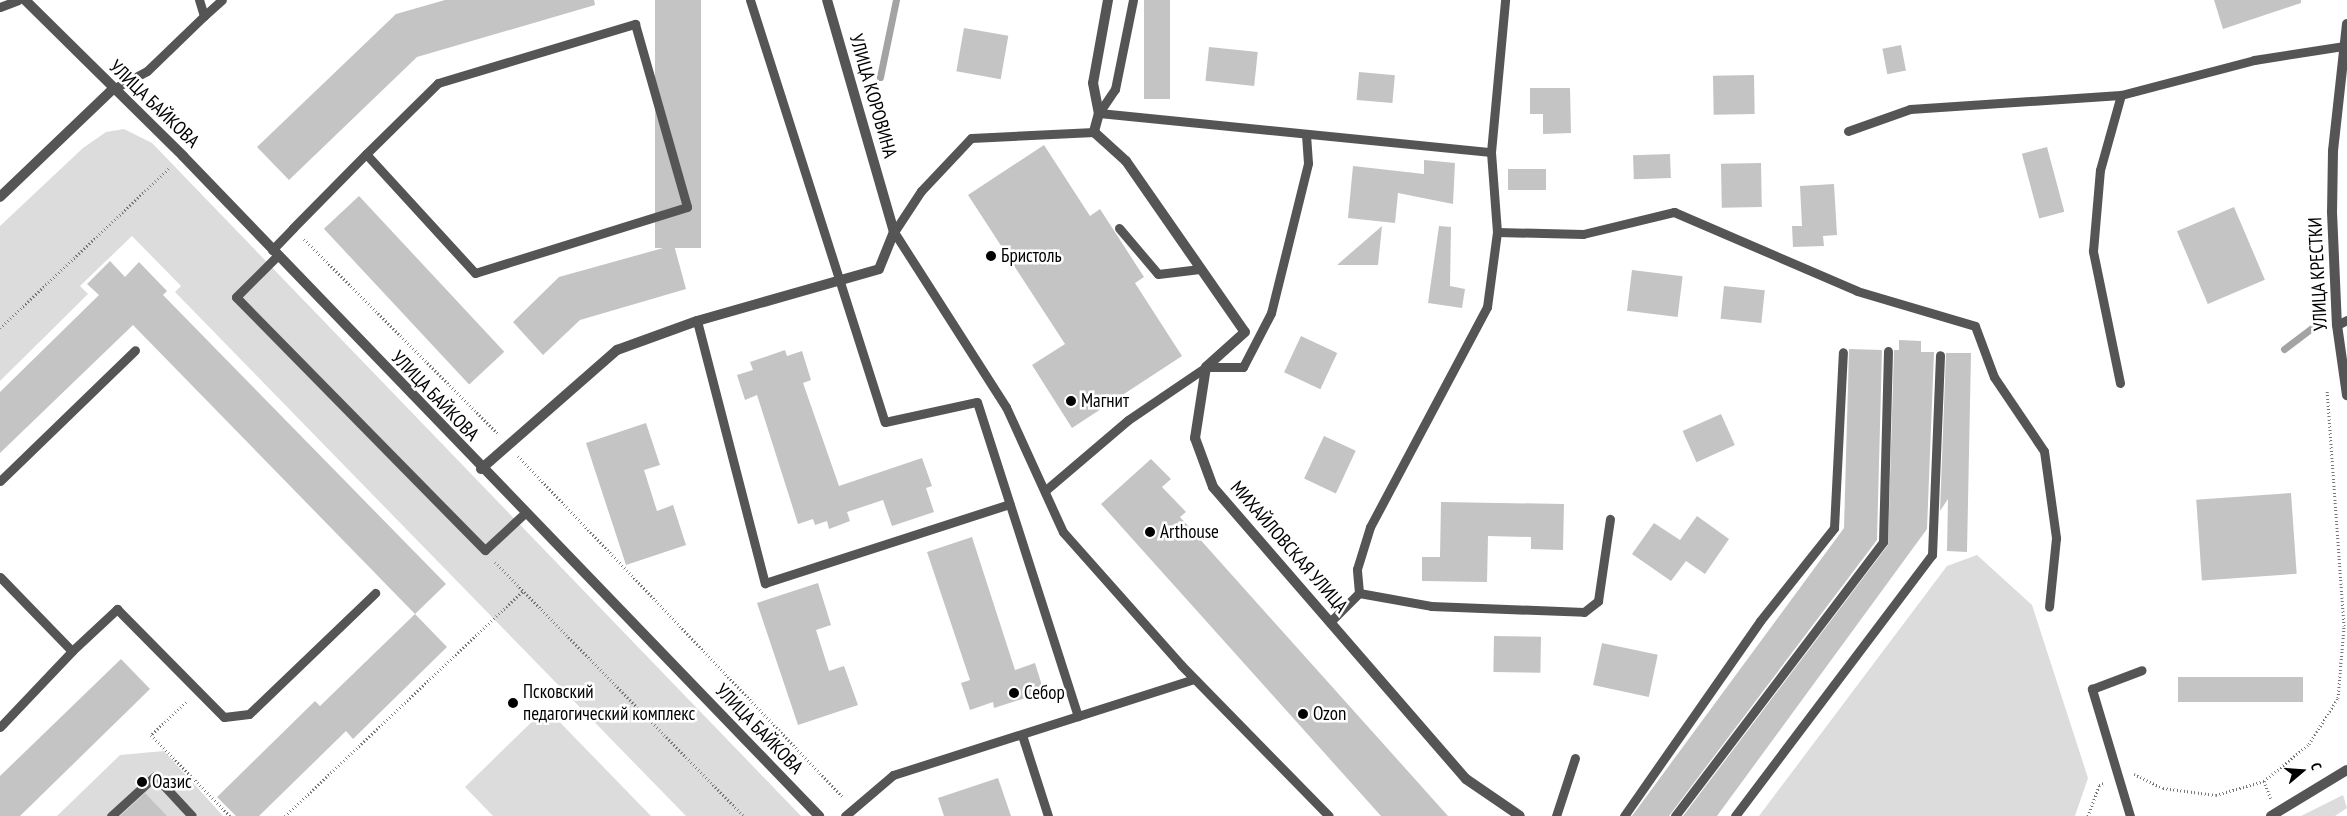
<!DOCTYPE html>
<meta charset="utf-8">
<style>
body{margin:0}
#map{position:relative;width:2347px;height:816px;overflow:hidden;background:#fff;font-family:"PT Sans Narrow",sans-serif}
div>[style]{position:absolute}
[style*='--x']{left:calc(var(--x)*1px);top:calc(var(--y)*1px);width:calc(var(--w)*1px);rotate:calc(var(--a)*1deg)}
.green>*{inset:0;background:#dcdcdc}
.stream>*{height:7px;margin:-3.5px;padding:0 3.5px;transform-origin:3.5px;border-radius:3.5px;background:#a3a3a3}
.building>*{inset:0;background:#c4c4c4;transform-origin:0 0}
.path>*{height:3px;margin-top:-1.5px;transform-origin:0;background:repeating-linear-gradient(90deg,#777 0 1px,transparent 0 3.5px)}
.lane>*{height:9px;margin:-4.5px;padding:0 4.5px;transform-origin:4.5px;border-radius:4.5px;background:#555}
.street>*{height:10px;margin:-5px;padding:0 5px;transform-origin:5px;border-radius:5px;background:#555}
.dots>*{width:14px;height:14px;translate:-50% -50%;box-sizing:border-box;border:2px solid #fff;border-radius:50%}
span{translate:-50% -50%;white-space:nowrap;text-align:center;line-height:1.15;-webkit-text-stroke:5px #fff;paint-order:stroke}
.street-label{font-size:19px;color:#000}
.poi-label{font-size:19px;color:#000}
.left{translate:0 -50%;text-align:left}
.north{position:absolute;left:2277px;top:746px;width:50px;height:50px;-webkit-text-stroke:4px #fff;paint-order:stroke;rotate:72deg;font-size:14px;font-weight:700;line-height:20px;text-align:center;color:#000}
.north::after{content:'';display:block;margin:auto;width:18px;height:22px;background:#000;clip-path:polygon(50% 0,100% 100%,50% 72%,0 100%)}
</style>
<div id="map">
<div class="green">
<i style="clip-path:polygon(124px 129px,152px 143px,801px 816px,686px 816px,175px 292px,181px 286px,132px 236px,80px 286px,88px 294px,0 381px,0 226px,83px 148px,106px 132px)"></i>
<i style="clip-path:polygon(1977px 555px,2032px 605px,2088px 778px,2075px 816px,1759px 816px,1947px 566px)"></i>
<i style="clip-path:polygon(546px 708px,651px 816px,493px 816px,465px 787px)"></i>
<i style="clip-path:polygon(164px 751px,223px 816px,57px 816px,120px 755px)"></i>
<i style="clip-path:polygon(2343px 795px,2347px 808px,2335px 816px,2301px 816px)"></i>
</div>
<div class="stream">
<i style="--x:880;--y:77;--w:79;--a:-78.3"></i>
<i style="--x:2284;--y:349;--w:34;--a:-37"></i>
</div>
<div class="building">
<i style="clip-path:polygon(445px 0,594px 0,595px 5px,417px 57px,289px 180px,257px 147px,396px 14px)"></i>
<i style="left:655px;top:0;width:46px;height:248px"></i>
<i style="left:1144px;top:0;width:26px;height:99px"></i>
<i style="clip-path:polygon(2214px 0,2301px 0,2301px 3px,2223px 29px)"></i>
<i style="left:964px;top:28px;width:45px;height:44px;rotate:10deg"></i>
<i style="left:1901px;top:45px;width:26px;height:19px;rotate:79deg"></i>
<i style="left:1209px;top:47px;width:49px;height:34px;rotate:6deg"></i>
<i style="left:1359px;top:72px;width:36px;height:28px;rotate:5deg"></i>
<i style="left:1754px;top:75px;width:39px;height:41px;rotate:89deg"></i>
<i style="clip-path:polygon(1530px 88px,1570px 88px,1571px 133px,1543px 134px,1543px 114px,1530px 114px)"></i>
<i style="clip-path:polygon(1044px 145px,1090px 216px,1100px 209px,1144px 277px,1135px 283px,1182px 356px,1072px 428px,1032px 365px,1065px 344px,968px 195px)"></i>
<i style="left:2047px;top:147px;width:67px;height:26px;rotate:75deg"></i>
<i style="left:1670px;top:154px;width:24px;height:37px;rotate:88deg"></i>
<i style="clip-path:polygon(1424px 160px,1455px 163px,1453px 204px,1398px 193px,1395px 223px,1348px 218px,1353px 166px,1424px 174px)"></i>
<i style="left:1761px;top:163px;width:44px;height:40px;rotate:89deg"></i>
<i style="left:1508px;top:169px;width:38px;height:21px"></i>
<i style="clip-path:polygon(1834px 184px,1837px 235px,1823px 236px,1824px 246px,1793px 247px,1792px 226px,1802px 226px,1800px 186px)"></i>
<i style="left:359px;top:196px;width:213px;height:48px;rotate:47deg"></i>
<i style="left:2234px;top:207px;width:79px;height:62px;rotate:67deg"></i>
<i style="clip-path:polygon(1382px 226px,1378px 265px,1337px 265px)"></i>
<i style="clip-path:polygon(1439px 226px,1451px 227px,1450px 286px,1465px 289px,1462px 308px,1428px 303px)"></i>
<i style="clip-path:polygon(674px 245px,686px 289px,580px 320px,543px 355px,513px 322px,559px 277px)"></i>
<i style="clip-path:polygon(110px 261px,125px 277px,139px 262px,167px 291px,163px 295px,446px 584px,415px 614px,133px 325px,0 453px,0 392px,99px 295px,87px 284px)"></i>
<i style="left:1632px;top:270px;width:51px;height:41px;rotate:7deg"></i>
<i style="left:1724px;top:286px;width:41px;height:33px;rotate:6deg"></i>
<i style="left:1301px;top:336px;width:40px;height:40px;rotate:25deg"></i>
<i style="clip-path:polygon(1899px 340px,1921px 341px,1921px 352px,1934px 352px,1927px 529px,1717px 816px,1683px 816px,1888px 545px,1894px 350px,1899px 350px)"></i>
<i style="clip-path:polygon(1849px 349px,1882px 350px,1877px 540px,1669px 816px,1632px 816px,1844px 528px)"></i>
<i style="clip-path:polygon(785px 350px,787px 356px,802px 351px,811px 380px,803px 383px,839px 486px,922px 458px,932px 486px,926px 488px,934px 512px,892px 526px,883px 500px,847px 512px,850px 521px,829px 529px,827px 521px,815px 525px,813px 519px,798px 524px,757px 395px,745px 400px,737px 375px,753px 370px,750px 362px)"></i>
<i style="clip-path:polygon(1946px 353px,1971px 353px,1967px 552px,1947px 551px,1948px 499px,1940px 511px)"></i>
<i style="left:1721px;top:414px;width:34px;height:42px;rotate:66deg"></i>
<i style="clip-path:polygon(646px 423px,660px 465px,644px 470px,657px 511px,673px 505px,686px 545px,626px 565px,586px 443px)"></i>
<i style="left:1324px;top:436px;width:35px;height:47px;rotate:25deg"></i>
<i style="clip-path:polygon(1151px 459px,1171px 479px,1162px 487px,1186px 512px,1180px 517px,1448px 816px,1381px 816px,1101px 504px)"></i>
<i style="left:2291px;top:493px;width:81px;height:95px;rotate:86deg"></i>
<i style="clip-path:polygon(1441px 502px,1564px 504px,1563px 550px,1531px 549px,1531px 537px,1488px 536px,1487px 582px,1422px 581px,1422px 557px,1440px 557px)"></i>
<i style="clip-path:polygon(1697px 516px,1729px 539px,1705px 574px,1686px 561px,1671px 581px,1632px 554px,1654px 523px,1680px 540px)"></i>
<i style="clip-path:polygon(972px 537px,1015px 670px,1035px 663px,1044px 692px,994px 708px,993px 702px,970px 710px,961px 683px,970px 680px,927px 552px)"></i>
<i style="clip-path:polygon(818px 583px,831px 625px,816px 630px,829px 671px,844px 666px,858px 705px,798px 725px,757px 603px)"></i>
<i style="clip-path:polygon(415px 614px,447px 647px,353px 739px,346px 731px,259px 816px,236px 816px,217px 797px,315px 701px,320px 706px)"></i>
<i style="left:1494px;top:636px;width:47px;height:36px;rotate:1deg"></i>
<i style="left:1602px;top:643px;width:57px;height:43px;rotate:12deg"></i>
<i style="clip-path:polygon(121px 659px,150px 689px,20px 816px,0 816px,0 776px)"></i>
<i style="left:2303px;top:677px;width:25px;height:125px;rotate:90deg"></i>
<i style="clip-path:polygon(998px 778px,1011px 816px,944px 816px,938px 798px)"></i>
<i style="clip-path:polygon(145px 793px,167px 816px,120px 816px)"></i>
</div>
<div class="path">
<i style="--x:304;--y:239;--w:274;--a:45.1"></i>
<i style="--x:0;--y:328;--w:234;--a:-43.4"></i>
<i style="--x:518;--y:456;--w:471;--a:46.4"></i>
<i style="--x:495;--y:562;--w:356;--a:45.6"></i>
<i style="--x:186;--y:702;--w:48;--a:136.7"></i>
<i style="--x:151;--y:735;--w:113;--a:45.7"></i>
<i style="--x:2134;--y:774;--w:32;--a:26"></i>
<i style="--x:2163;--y:788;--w:53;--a:7.5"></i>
<i style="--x:2216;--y:795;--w:50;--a:-16.3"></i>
<i style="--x:2264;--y:781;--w:19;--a:69"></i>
<i style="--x:2264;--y:781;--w:58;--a:-39.4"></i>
<i style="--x:2309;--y:744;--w:54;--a:-57.8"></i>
<i style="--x:2338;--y:698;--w:72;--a:-85.2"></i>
<i style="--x:2344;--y:626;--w:238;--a:-94.1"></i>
<i style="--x:285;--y:816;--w:328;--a:-43.4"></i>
<i style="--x:2088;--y:816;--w:33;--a:-70"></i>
<i style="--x:2099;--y:785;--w:5;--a:-22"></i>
</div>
<div class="lane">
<i style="--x:750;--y:0;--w:443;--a:72.3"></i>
<i style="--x:885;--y:422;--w:94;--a:-12.3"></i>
<i style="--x:977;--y:402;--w:330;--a:72.2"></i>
<i style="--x:1133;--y:0;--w:91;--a:101.4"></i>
<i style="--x:1115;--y:89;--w:29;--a:124"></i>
<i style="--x:1099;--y:113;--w:394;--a:5.7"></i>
<i style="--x:0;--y:7;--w:19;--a:-21"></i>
<i style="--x:204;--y:16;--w:24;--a:-42"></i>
<i style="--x:113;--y:89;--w:38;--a:-28"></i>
<i style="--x:147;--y:71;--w:79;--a:-44"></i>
<i style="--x:204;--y:16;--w:17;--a:-107"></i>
<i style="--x:1848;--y:131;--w:66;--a:-19.5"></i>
<i style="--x:1910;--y:109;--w:211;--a:-3.8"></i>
<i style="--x:1094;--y:132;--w:123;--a:177.2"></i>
<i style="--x:971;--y:138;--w:73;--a:133.3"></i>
<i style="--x:921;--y:191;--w:49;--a:123.4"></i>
<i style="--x:894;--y:232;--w:208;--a:57.4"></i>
<i style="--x:1006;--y:407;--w:137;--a:65.5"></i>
<i style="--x:1063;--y:532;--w:178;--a:48.4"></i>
<i style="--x:1181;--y:665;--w:211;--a:45.6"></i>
<i style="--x:1119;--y:228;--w:60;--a:49.7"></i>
<i style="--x:1158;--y:274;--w:42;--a:-6.8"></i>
<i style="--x:1497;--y:232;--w:86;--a:1.3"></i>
<i style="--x:1583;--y:234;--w:94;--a:-13.6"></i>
<i style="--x:1674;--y:212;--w:199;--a:23.3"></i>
<i style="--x:1857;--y:291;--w:123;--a:16.5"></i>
<i style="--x:1975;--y:326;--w:54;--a:69.6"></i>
<i style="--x:1994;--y:377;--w:89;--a:56"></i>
<i style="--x:2044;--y:451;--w:88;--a:82.1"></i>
<i style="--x:2056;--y:538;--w:69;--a:95.8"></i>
<i style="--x:272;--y:250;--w:30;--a:-46"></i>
<i style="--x:293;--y:228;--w:104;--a:-45.4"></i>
<i style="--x:366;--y:154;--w:101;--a:-44.6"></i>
<i style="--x:438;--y:83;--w:206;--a:-16.7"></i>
<i style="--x:635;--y:24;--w:190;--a:74.1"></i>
<i style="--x:687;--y:207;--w:222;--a:162.7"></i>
<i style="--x:475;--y:273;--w:161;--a:-132.5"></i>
<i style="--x:277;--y:256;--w:58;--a:135"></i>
<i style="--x:236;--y:297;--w:355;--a:45.5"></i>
<i style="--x:485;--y:550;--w:54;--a:-42.8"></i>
<i style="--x:697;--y:321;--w:271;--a:75.5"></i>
<i style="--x:765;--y:583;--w:257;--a:-17.9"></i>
<i style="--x:2337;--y:325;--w:11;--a:-27"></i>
<i style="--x:2120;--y:383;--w:135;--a:-101.6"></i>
<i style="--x:2093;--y:251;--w:81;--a:-85.1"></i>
<i style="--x:2100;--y:170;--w:78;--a:-74.4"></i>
<i style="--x:2121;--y:95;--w:138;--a:-14.7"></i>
<i style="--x:2254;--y:60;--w:90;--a:-8.9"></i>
<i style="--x:0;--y:481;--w:188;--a:-44.1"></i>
<i style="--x:1047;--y:489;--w:106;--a:-40.4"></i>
<i style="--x:1128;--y:420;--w:94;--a:-34.2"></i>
<i style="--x:1206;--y:367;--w:37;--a:0"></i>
<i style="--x:1243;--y:367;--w:61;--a:-62.6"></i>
<i style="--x:1271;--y:313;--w:154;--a:-76.1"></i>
<i style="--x:1308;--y:163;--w:27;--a:-94"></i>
<i style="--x:0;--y:577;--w:103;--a:45.8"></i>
<i style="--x:72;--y:651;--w:62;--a:-43"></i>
<i style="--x:117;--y:609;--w:152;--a:45.3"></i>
<i style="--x:224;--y:717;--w:25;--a:-7"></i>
<i style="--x:249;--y:714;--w:175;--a:-43.8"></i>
<i style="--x:1359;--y:593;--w:73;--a:10.2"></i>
<i style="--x:1431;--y:606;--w:153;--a:2.2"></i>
<i style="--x:1584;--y:612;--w:18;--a:-38"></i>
<i style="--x:1598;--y:601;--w:83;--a:-81.7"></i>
<i style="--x:1330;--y:622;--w:41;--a:-45"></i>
<i style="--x:1359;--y:593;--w:24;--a:-95"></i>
<i style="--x:1357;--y:569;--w:44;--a:-72.8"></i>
<i style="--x:1370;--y:527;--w:249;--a:-62"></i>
<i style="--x:1487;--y:307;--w:76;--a:-82.4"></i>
<i style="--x:1497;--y:232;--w:80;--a:-94.3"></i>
<i style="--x:1491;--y:152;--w:153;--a:-84.7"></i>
<i style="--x:0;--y:727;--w:105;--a:-46.5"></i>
<i style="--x:1022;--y:735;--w:85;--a:72.2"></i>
<i style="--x:111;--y:816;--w:59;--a:-42.3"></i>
<i style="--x:155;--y:776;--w:54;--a:47.2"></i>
<i style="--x:845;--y:816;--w:63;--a:-40.5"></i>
<i style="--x:893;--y:775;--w:316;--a:-17.7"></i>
<i style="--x:1556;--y:816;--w:61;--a:-71.9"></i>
<i style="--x:1624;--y:816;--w:238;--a:-55.1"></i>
<i style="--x:1760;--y:621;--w:119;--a:-51.5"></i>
<i style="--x:1834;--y:528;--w:176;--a:-87.1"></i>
<i style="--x:1675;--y:816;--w:344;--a:-52.8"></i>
<i style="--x:1883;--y:542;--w:191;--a:-88.5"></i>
<i style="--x:1735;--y:816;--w:327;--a:-53"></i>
<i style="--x:1932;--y:555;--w:200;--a:-87.7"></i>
<i style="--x:2130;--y:816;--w:133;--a:-106.7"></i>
<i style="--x:2092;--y:689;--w:53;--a:-20.8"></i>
</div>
<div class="street">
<i style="--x:25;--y:0;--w:222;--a:44.6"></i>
<i style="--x:183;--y:156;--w:917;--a:46.06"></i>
<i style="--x:1108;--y:0;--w:84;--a:100.2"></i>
<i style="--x:1093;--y:83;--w:31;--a:79"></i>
<i style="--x:1099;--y:113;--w:20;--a:105"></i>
<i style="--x:1094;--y:132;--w:43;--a:42.2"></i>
<i style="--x:1126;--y:161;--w:208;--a:55.2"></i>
<i style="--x:1245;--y:332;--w:52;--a:138.1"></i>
<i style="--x:1206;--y:367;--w:72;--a:98.8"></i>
<i style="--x:1195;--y:438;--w:52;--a:69.8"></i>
<i style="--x:1213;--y:487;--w:386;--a:49.1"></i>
<i style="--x:1466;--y:779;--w:65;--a:34.4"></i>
<i style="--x:2347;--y:24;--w:128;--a:96.3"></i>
<i style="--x:2333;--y:151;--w:61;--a:90.9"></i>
<i style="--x:2332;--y:212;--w:113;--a:87.5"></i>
<i style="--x:2337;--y:325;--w:71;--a:81.9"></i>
<i style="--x:0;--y:197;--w:156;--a:-43.7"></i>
<i style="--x:481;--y:469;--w:181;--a:-41.2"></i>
<i style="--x:617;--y:350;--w:85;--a:-19.9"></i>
<i style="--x:697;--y:321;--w:189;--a:-15.9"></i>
<i style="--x:879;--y:269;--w:40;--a:-68"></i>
<i style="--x:894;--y:232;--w:241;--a:-106.1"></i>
<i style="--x:2271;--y:816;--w:89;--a:-31.2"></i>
</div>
<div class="dots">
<i style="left:991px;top:256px;background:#000"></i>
<i style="left:1071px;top:401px;background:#000"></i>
<i style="left:1150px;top:532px;background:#000"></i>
<i style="left:1014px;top:693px;background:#000"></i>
<i style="left:513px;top:703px;background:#000"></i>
<i style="left:1303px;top:714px;background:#000"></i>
<i style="left:142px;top:782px;background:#000"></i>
</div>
<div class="street-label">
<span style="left:873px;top:96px;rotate:74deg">УЛИЦА КОРОВИНА</span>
<span style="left:154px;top:104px;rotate:44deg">УЛИЦА БАЙКОВА</span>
<span style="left:2318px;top:274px;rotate:-93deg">УЛИЦА КРЕСТКИ</span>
<span style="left:435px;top:396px;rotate:46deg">УЛИЦА БАЙКОВА</span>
<span style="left:1289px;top:547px;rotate:49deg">МИХАЙЛОВСКАЯ УЛИЦА</span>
<span style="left:759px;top:729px;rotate:46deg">УЛИЦА БАЙКОВА</span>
</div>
<div class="poi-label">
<span class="left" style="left:1001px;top:256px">Бристоль</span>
<span class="left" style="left:1081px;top:401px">Магнит</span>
<span class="left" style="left:1160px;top:532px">Arthouse</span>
<span class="left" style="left:523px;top:703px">Псковский<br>педагогический комплекс</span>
<span class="left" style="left:1024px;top:693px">Себор</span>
<span class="left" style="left:1313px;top:714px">Ozon</span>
<span class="left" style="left:152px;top:782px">Оазис</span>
</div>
<div class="north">С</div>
</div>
